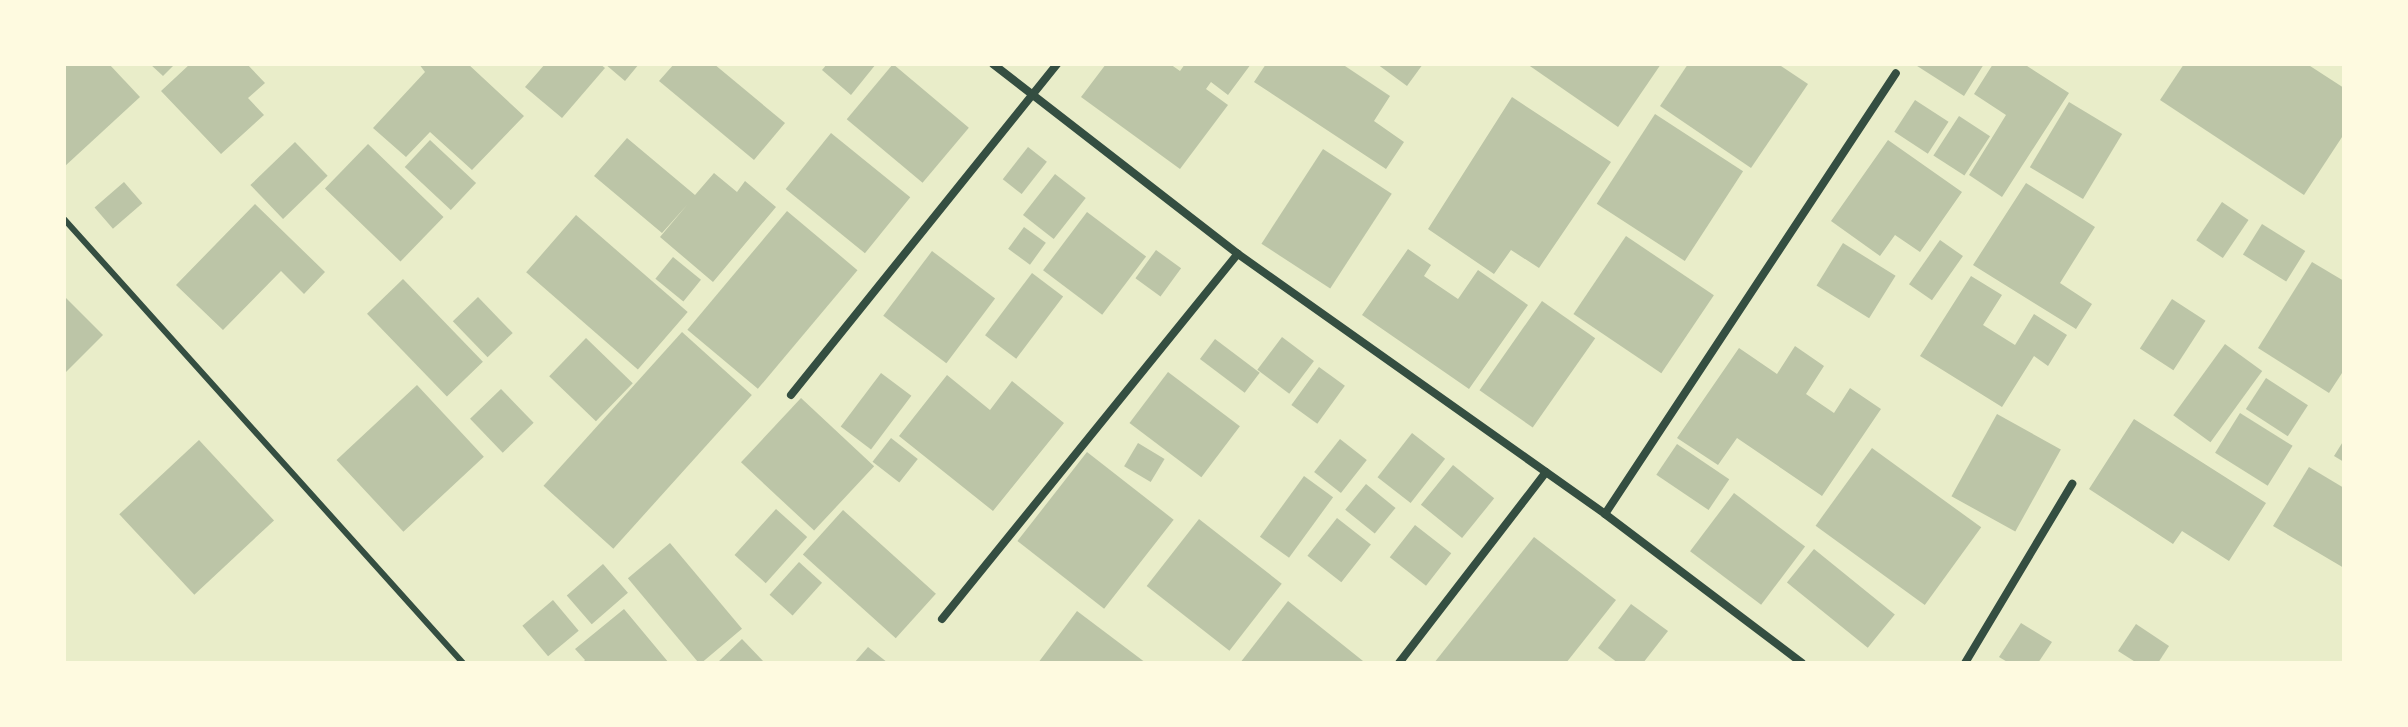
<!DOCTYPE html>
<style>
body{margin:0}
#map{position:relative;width:2408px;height:727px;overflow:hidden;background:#e9edc9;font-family:"Roboto Condensed",sans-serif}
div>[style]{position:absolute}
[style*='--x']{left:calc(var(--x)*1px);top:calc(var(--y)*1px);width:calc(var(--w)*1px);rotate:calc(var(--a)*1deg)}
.building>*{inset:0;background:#bcc5a7;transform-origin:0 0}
.service>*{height:6px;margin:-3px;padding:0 3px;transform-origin:3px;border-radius:3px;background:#344e41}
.minor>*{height:8px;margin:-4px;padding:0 4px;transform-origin:4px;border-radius:4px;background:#344e41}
span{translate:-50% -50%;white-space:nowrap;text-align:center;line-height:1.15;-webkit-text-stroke:6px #fefae0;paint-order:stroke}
.frame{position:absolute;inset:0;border:66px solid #fefae0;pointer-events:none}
</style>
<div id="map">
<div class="building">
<i style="clip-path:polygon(64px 64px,109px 64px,140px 97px,64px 167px)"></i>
<i style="clip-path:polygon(150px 64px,175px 64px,163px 76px)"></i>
<i style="clip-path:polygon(190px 64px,247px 64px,265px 83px,248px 98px,264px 115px,221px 154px,161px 91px)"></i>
<i style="clip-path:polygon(419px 64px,468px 64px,524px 116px,472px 170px,430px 132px,406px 157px,373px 128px,425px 72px)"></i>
<i style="clip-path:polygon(545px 64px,600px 64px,605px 68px,562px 118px,525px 87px)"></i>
<i style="clip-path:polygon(605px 64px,639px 64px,625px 81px)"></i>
<i style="clip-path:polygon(674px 64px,714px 64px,785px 123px,754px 160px,659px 81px)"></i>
<i style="clip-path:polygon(827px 64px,876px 64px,851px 95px,822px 70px)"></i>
<i style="left:893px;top:64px;width:99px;height:72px;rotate:40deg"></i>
<i style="clip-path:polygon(1106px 64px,1170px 64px,1180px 71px,1185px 64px,1251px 64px,1228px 95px,1211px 82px,1206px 89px,1228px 105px,1180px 169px,1081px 97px)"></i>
<i style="clip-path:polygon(1266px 64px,1342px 64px,1390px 96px,1374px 121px,1404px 142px,1386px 169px,1254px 82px)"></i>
<i style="clip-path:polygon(1377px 64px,1423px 64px,1407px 86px)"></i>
<i style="clip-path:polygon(1527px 64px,1661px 64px,1618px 127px)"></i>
<i style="clip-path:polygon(1688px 64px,1778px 64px,1808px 84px,1751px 168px,1660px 106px)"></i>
<i style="clip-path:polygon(1914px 64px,1984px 64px,1964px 96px)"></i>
<i style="clip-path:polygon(1993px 64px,2024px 64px,2069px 93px,2002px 197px,1969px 175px,2006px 115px,1974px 94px)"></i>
<i style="clip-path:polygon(2184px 64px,2307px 64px,2344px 88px,2344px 134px,2304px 195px,2160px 100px)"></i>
<i style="clip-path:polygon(1512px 97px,1611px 162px,1539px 268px,1511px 250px,1494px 274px,1428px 229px)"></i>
<i style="left:1915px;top:100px;width:40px;height:38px;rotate:33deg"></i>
<i style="left:2069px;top:102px;width:62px;height:76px;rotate:31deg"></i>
<i style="left:1655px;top:114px;width:105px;height:107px;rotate:33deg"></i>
<i style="left:1959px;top:116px;width:37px;height:47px;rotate:33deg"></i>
<i style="left:831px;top:133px;width:102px;height:72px;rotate:39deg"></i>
<i style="clip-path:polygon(627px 138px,695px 195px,714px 173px,737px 192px,745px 181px,776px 207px,713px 282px,660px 237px,687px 205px,662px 233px,594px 176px)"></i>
<i style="left:430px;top:140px;width:63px;height:37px;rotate:43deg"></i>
<i style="clip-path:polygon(1888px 140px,1962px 192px,1920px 252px,1895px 235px,1880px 256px,1831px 221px)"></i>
<i style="left:295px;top:142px;width:47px;height:62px;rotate:46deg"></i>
<i style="left:368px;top:144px;width:105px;height:62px;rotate:44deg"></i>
<i style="left:1028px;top:147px;width:24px;height:41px;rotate:38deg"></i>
<i style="left:1323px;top:149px;width:82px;height:113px;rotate:33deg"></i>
<i style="left:1055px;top:174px;width:39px;height:52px;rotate:38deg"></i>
<i style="left:124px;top:182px;width:28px;height:39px;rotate:49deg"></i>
<i style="clip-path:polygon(2026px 183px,2095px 227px,2060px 283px,2092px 304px,2076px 329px,1973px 265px)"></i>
<i style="left:2222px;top:202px;width:32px;height:46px;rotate:34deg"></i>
<i style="clip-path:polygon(255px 204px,325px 272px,304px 294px,281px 271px,223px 330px,176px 285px)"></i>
<i style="left:787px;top:211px;width:92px;height:155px;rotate:40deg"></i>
<i style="left:1087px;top:212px;width:74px;height:73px;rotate:37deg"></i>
<i style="left:576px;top:215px;width:148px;height:76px;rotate:41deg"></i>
<i style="left:2262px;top:224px;width:51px;height:36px;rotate:32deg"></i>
<i style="left:1024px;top:227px;width:27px;height:27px;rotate:36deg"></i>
<i style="left:1626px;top:236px;width:106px;height:94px;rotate:34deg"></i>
<i style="left:1940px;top:240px;width:28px;height:54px;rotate:35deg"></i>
<i style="left:1843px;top:243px;width:62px;height:50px;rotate:32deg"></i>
<i style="clip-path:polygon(1408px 249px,1431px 265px,1424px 276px,1458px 299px,1478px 270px,1528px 305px,1469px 389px,1362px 315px)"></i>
<i style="left:1156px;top:250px;width:31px;height:35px;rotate:36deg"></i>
<i style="left:932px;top:251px;width:79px;height:81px;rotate:37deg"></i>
<i style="left:673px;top:257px;width:36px;height:28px;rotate:39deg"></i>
<i style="clip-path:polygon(2312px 262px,2344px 281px,2344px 370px,2329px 393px,2258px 348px)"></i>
<i style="left:1032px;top:273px;width:39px;height:78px;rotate:37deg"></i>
<i style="clip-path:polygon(1971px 276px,2002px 295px,1983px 325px,2015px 345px,2034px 314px,2067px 335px,2048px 366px,2034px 356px,2002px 407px,1920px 356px)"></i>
<i style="left:403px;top:279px;width:115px;height:50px;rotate:46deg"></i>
<i style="clip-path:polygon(64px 296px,103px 335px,64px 374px)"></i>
<i style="left:478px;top:297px;width:50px;height:35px;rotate:46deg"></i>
<i style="left:2172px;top:299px;width:40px;height:59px;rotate:33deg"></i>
<i style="left:1542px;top:301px;width:65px;height:109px;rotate:35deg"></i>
<i style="left:682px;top:332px;width:94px;height:207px;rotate:42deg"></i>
<i style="left:1282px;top:337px;width:40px;height:41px;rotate:37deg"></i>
<i style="left:586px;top:338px;width:65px;height:53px;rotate:44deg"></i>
<i style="left:1215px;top:339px;width:56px;height:25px;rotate:37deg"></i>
<i style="left:2225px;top:344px;width:46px;height:88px;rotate:36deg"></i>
<i style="clip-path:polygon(1795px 346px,1824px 366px,1806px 394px,1834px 413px,1850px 388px,1881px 409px,1822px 496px,1737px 438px,1718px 465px,1677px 438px,1739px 348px,1777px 374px)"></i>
<i style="left:1319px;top:367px;width:32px;height:47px;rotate:36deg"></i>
<i style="left:1168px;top:372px;width:90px;height:64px;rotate:37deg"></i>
<i style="left:881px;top:373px;width:38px;height:67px;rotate:37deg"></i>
<i style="clip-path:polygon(947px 375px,990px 410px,1012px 381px,1064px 423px,993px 511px,899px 436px)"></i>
<i style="left:2266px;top:378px;width:50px;height:37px;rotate:33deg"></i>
<i style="left:417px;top:385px;width:98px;height:110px;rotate:47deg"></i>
<i style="left:501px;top:389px;width:47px;height:43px;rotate:46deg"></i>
<i style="left:801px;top:398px;width:100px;height:88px;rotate:43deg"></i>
<i style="left:2240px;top:413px;width:62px;height:47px;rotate:32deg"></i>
<i style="left:1997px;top:414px;width:73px;height:94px;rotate:29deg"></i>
<i style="clip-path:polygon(2134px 419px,2266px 503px,2229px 561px,2182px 531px,2173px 544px,2089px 489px)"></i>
<i style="left:1412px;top:433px;width:42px;height:56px;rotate:38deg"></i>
<i style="left:891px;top:438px;width:34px;height:30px;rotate:38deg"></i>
<i style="left:1340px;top:439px;width:34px;height:42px;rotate:38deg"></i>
<i style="left:199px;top:440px;width:110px;height:109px;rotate:47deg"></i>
<i style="clip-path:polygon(2344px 440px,2344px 462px,2334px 456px)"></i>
<i style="left:1138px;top:443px;width:31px;height:27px;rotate:31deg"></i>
<i style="left:1677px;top:444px;width:63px;height:37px;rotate:34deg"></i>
<i style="left:1872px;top:448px;width:135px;height:96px;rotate:36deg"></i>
<i style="left:1087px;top:452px;width:110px;height:113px;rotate:38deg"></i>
<i style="left:1453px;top:465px;width:53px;height:51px;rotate:39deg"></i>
<i style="clip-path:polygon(2309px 467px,2344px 488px,2344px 568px,2273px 526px)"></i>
<i style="left:1304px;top:476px;width:36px;height:75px;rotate:36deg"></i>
<i style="left:1366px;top:484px;width:38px;height:33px;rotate:39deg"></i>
<i style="left:1734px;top:493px;width:89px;height:73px;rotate:37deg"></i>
<i style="left:776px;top:509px;width:42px;height:62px;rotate:42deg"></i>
<i style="left:843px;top:510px;width:125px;height:60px;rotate:42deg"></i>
<i style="left:1337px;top:518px;width:43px;height:48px;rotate:38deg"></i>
<i style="left:1199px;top:519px;width:105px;height:85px;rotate:38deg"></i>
<i style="left:1415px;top:525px;width:46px;height:41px;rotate:38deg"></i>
<i style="clip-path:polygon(1534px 537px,1616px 600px,1566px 663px,1434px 663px)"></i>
<i style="left:670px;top:543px;width:112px;height:55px;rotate:50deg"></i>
<i style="left:1814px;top:549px;width:104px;height:43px;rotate:39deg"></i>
<i style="left:799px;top:562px;width:31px;height:44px;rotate:42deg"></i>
<i style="left:603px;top:564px;width:38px;height:48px;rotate:49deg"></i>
<i style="left:553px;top:600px;width:40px;height:40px;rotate:50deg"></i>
<i style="clip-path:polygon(1288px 601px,1363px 661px,1361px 663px,1240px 663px)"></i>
<i style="clip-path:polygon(1631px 604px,1668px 631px,1643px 663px,1618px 663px,1598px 648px)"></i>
<i style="clip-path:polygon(624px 609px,669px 663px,582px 663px,585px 660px,575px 649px)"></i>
<i style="clip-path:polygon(1077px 611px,1146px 663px,1038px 663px)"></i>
<i style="clip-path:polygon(2021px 623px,2052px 642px,2038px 663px,2009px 663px,1999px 657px)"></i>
<i style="clip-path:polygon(2136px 624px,2169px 646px,2158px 663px,2137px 663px,2118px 651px)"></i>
<i style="clip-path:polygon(742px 639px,765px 663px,717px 663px)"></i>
<i style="clip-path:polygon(868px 647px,888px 663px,854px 663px)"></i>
</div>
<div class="service">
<i style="--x:64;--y:219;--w:597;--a:48.06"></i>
</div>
<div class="minor">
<i style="--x:993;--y:64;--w:310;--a:37.8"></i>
<i style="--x:1238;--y:254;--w:450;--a:35.3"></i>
<i style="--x:1605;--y:514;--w:247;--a:37.1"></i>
<i style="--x:791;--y:395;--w:425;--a:-51.2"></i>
<i style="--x:1605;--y:514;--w:528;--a:-56.58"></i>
<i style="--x:942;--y:619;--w:470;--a:-51"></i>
<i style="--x:1399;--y:663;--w:241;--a:-52.4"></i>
<i style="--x:1965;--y:663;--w:209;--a:-59.1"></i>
</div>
<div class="frame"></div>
</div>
